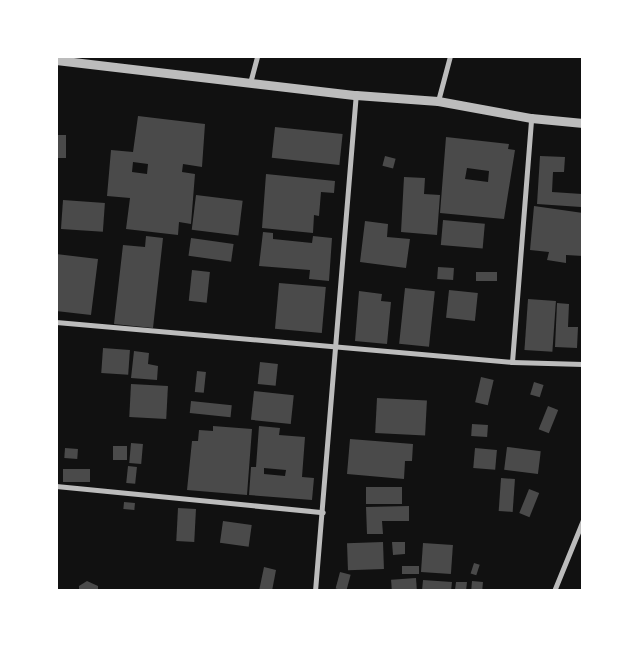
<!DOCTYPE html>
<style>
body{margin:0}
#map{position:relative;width:639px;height:647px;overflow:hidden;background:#111;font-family:Karla,sans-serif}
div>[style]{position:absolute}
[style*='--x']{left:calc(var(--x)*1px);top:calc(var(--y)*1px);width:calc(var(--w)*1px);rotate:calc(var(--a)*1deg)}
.building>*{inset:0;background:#4a4a4a;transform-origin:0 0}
.minor>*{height:5px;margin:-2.5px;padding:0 2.5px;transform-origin:2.5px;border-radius:2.5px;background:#bcbcbc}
.tertiary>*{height:9px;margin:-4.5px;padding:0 4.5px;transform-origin:4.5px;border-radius:4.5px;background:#bcbcbc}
span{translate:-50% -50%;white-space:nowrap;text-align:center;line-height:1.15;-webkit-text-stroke:4px #fff;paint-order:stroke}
.frame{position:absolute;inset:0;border:58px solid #fff;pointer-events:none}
</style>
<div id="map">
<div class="building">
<i style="clip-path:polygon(evenodd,138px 116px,205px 124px,202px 167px,183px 164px,182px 172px,195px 174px,191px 224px,179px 222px,178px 235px,126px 229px,130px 198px,107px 196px,111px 150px,133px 152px,138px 116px,133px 162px,148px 164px,147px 174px,132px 172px,133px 162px)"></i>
<i style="left:275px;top:127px;width:68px;height:31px;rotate:6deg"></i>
<i style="left:56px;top:135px;width:10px;height:23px"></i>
<i style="clip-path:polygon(evenodd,446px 137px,509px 144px,508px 149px,515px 150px,504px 219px,440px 213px,446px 137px,467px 168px,489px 171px,488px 182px,465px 179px,467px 168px)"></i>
<i style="left:385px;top:156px;width:11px;height:10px;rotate:15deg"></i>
<i style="clip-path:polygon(540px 156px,565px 157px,564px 172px,553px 172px,552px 192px,582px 194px,581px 207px,537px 204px)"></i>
<i style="clip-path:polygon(266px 174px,335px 181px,334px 193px,321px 192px,319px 216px,314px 215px,313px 233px,262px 228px)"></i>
<i style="clip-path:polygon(404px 177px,425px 178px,424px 194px,440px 195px,437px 235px,401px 232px)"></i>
<i style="left:196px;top:195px;width:47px;height:35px;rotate:7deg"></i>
<i style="left:63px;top:200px;width:42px;height:29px;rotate:4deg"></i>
<i style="clip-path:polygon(534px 206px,583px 213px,583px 256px,566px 255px,566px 263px,547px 260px,549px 252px,530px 250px)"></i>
<i style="left:443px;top:220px;width:42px;height:25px;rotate:5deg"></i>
<i style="clip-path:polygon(365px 221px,388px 224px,387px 237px,410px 239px,406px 268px,360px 262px)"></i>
<i style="clip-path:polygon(263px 232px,273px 233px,273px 239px,312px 243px,313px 236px,332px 238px,329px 281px,309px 279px,310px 270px,259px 266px)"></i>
<i style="clip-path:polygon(146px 236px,163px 238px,153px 328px,114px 324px,123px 245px,145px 247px)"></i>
<i style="left:191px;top:238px;width:43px;height:18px;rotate:8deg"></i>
<i style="clip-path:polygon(56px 254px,98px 259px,91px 315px,56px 311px)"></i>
<i style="left:438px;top:267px;width:16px;height:12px;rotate:4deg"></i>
<i style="left:192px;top:270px;width:18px;height:31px;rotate:6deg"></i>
<i style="left:476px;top:272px;width:21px;height:9px"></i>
<i style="left:279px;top:283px;width:47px;height:46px;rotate:5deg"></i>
<i style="left:405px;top:288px;width:30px;height:56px;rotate:6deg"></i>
<i style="left:449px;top:290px;width:29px;height:28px;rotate:6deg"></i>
<i style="clip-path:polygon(359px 291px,382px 294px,381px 301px,391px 302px,387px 344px,355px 341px)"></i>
<i style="left:528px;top:299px;width:28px;height:51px;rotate:4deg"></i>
<i style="clip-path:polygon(557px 303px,569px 304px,568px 327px,578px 327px,577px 348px,555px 347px)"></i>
<i style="left:103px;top:348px;width:27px;height:25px;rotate:4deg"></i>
<i style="clip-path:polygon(134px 351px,149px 353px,148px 364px,158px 366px,157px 380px,131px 378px)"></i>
<i style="left:260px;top:362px;width:18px;height:22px;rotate:6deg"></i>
<i style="left:197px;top:371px;width:9px;height:21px;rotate:6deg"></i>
<i style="left:481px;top:377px;width:13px;height:26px;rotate:13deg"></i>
<i style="left:534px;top:382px;width:10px;height:13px;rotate:17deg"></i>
<i style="left:131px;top:384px;width:37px;height:33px;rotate:3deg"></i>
<i style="left:254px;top:391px;width:40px;height:29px;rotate:6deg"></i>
<i style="left:377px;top:398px;width:50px;height:35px;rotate:3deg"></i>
<i style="left:191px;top:401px;width:41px;height:12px;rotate:6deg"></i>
<i style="left:548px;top:406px;width:11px;height:25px;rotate:22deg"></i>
<i style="left:472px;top:424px;width:16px;height:12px;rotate:4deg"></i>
<i style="clip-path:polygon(213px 426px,252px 429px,247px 495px,187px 490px,192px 441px,198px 441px,199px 430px,213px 431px)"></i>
<i style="clip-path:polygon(evenodd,259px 426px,280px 428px,279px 435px,305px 437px,302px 477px,314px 478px,312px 500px,249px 495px,251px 467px,256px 467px,259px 426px,264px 468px,286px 470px,285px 476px,264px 474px,264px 468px)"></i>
<i style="clip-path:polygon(350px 439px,413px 444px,412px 461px,405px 461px,404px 479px,347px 474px)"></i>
<i style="left:131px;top:443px;width:12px;height:20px;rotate:5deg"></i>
<i style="left:113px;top:446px;width:14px;height:14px"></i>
<i style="left:507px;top:447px;width:34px;height:23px;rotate:7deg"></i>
<i style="left:65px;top:448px;width:13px;height:10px;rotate:4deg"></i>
<i style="left:475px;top:448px;width:22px;height:20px;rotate:5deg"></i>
<i style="left:128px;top:466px;width:9px;height:17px;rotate:6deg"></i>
<i style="left:63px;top:469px;width:27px;height:13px"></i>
<i style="left:501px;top:478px;width:14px;height:33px;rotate:4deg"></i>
<i style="left:366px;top:487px;width:36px;height:17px"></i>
<i style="left:529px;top:489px;width:11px;height:26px;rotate:22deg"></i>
<i style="left:124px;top:502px;width:11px;height:7px;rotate:5deg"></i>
<i style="clip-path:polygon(409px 506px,409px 521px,382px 521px,383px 534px,367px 534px,366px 507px)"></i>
<i style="left:178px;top:508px;width:18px;height:33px;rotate:3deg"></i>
<i style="left:223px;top:521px;width:29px;height:22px;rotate:8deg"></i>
<i style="left:383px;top:542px;width:27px;height:36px;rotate:88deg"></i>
<i style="clip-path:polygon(392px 542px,405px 542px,405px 554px,393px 555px)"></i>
<i style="left:423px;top:543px;width:30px;height:29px;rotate:4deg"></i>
<i style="left:474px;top:563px;width:6px;height:11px;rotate:18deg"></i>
<i style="left:402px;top:566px;width:17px;height:8px"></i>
<i style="clip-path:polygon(264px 567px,276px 570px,272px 591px,259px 591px)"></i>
<i style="left:340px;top:572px;width:11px;height:17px;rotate:15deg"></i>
<i style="left:416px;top:578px;width:13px;height:25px;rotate:86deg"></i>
<i style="clip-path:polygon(423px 580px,452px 582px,451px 591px,422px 591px)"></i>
<i style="clip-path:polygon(87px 581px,98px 586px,98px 591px,79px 591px,79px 586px)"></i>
<i style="left:472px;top:581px;width:11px;height:10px;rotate:5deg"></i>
<i style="clip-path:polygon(456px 582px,467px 582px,466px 591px,455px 590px)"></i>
</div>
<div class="minor">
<i style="--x:250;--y:83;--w:28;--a:-75"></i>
<i style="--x:438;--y:101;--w:47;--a:-75.1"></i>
<i style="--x:56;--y:322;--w:458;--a:5"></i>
<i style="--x:512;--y:362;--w:71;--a:1.6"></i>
<i style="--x:512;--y:362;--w:245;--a:-85.5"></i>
<i style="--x:56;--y:486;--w:268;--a:5.6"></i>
<i style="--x:315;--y:591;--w:498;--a:-85.3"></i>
<i style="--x:554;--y:591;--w:77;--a:-67.8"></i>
</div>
<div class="tertiary">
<i style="--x:56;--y:60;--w:302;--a:6.7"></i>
<i style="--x:356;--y:95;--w:82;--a:4.2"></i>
<i style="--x:438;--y:101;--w:95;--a:10.4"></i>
<i style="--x:531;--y:118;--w:52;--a:5.5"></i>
</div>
<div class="frame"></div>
</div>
